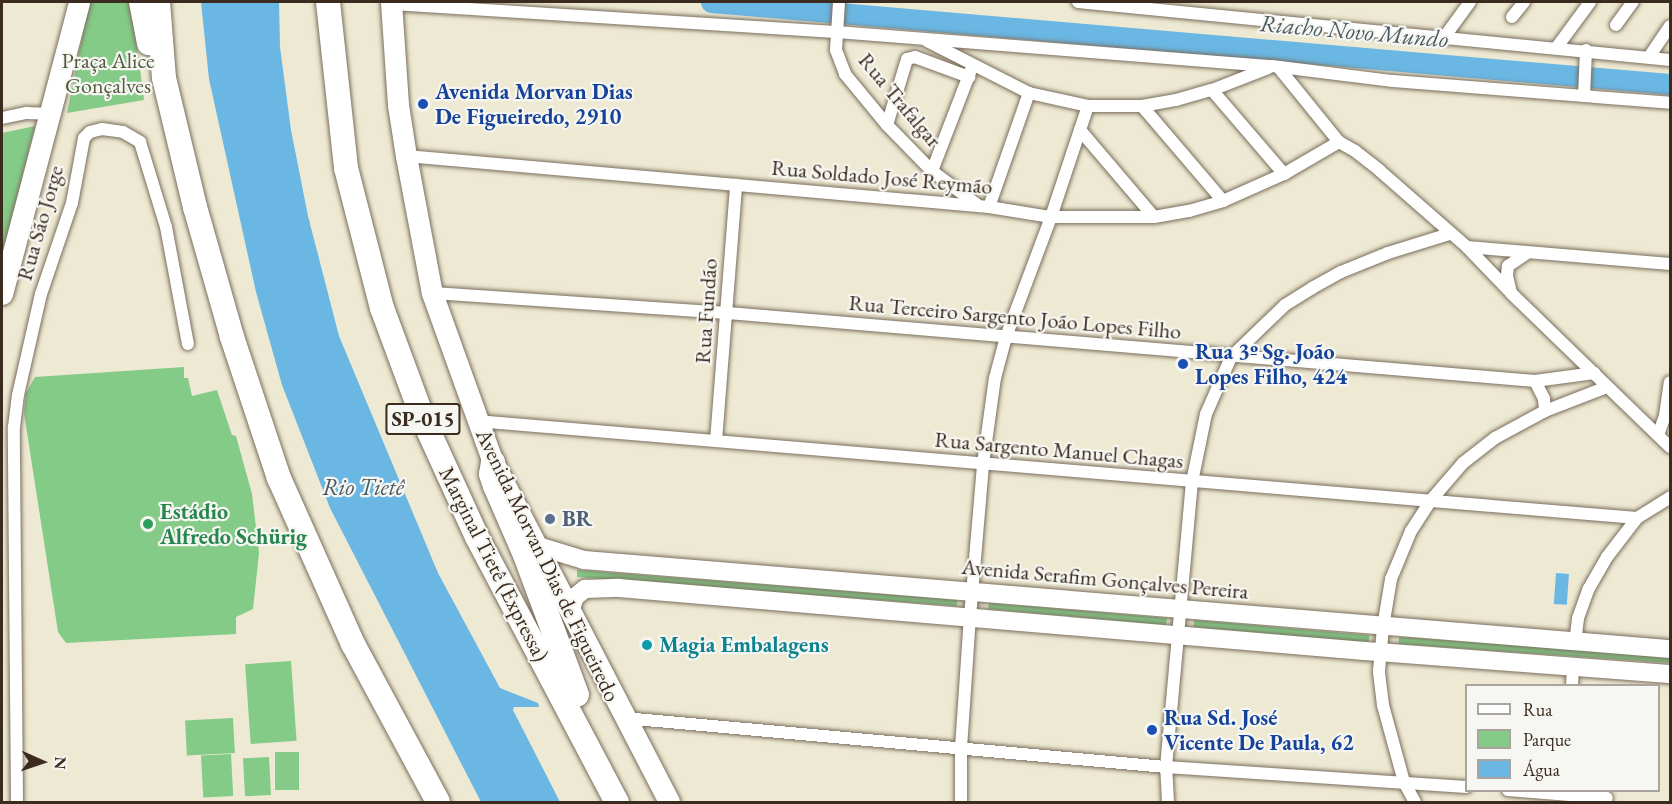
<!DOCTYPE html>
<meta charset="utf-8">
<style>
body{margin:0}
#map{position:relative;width:1672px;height:804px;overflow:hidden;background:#eee9d2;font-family:"EB Garamond",serif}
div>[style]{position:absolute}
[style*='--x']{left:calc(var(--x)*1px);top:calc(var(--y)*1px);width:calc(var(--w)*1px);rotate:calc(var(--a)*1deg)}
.green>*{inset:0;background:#83cb87;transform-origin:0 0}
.water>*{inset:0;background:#6ab7e4;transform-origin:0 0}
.river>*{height:21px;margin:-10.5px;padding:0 10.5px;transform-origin:10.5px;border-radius:10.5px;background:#6ab7e4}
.roads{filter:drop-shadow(0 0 2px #7a6d5d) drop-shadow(0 0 2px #7a6d5d)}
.minor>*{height:12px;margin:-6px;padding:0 6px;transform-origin:6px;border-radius:6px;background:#fff}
.secondary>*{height:18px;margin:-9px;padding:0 9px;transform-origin:9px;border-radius:9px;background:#fff}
.trunk>*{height:21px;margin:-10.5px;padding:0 10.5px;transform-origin:10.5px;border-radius:10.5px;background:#fff}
.motorway>*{height:24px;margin:-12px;padding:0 12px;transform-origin:12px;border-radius:12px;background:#fff}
.dots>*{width:16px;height:16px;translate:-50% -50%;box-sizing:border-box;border:3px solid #f6f6f2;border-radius:50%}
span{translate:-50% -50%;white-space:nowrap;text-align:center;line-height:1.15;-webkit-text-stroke:4.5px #f6f6f2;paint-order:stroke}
.shield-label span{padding:2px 4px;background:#f6f6f2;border:2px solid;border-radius:4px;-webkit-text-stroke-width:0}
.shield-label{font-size:21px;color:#3b2a1e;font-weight:700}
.park-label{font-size:22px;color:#515a3e}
.transit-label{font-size:22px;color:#164399;font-weight:700}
.left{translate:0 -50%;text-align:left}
.street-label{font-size:22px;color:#3b2a1e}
.leisure-label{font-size:22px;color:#27864d;font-weight:700}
.service-label{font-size:22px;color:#4e5e75;font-weight:700}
.culture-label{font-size:22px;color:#0d838f;font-weight:700}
.water-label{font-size:24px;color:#4b5b63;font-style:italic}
.frame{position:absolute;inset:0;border:3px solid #3b2a1e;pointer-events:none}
.legend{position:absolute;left:1465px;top:684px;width:195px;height:108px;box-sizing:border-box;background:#f6f6f2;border:2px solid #aba49d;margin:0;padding:8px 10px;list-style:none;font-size:18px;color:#3b2a1e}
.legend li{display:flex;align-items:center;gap:12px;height:30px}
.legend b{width:30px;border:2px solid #aba49d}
.north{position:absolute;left:12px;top:732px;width:60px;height:60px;-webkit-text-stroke:4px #f6f6f2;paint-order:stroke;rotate:93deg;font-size:16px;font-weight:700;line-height:24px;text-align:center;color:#3b2a1e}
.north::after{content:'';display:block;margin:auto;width:21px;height:27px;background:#3b2a1e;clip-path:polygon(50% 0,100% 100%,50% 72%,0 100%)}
</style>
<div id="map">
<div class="green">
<i style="clip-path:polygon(89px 2px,131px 2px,144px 100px,67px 113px)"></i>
<i style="clip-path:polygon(35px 126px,2px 257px,2px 133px)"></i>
<i style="clip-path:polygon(184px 367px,184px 378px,188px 378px,192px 396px,217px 390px,232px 435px,236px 436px,252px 494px,259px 553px,253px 609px,236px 617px,236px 634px,66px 643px,58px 632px,24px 413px,26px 393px,35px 377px)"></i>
<i style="clip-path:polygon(577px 570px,957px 600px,957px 606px,577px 577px)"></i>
<i style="clip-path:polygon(989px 603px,1167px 618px,1166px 625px,988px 609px)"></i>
<i style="left:1194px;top:620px;width:176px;height:7px;rotate:5deg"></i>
<i style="left:1399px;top:637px;width:272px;height:7px;rotate:4deg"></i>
<i style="left:291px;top:661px;width:80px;height:46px;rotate:86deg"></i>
<i style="left:233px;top:718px;width:35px;height:48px;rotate:87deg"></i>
<i style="left:275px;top:752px;width:24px;height:38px"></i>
<i style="left:231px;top:754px;width:42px;height:30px;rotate:87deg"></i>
<i style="left:269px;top:757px;width:38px;height:26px;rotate:87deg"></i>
</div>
<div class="water">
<i style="clip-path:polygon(201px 2px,279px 2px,280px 47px,291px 130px,308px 216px,339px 336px,438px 573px,500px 688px,538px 703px,539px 707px,514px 707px,513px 710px,560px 802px,481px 802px,330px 508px,282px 385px,256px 292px,209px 79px)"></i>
<i style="left:1556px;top:573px;width:13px;height:31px;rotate:4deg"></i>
</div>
<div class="river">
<i style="--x:711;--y:2;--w:962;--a:4.89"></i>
</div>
<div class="roads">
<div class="minor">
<i style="--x:839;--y:2;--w:48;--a:93.6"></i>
<i style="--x:836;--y:50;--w:26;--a:69"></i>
<i style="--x:845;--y:74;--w:66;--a:50.5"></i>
<i style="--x:887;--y:125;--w:64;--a:45.6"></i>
<i style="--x:932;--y:171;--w:59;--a:36.7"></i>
<i style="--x:1078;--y:2;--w:595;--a:5.6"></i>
<i style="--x:391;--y:4;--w:447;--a:3.6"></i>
<i style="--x:837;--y:32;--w:436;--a:4.5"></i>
<i style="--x:1272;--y:66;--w:122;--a:7.1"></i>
<i style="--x:1393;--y:81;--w:278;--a:4.5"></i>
<i style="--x:1512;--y:17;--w:19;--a:-51"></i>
<i style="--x:1616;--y:25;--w:29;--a:-54"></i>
<i style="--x:1443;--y:39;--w:46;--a:-53.9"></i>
<i style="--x:927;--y:41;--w:114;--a:27"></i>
<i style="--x:1029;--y:93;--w:60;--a:12.4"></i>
<i style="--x:1088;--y:106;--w:54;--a:0"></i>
<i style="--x:1142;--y:106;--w:35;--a:-10"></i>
<i style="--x:1176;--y:100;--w:37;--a:-16"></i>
<i style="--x:1212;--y:90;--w:60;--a:-21.4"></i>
<i style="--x:1557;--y:47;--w:56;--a:-53.7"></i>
<i style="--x:1649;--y:57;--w:37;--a:-56"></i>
<i style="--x:1279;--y:68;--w:95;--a:51"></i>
<i style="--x:1339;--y:142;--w:18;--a:29"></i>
<i style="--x:1355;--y:151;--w:31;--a:38"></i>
<i style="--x:1379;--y:170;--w:117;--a:41.2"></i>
<i style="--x:1467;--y:247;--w:65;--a:46.2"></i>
<i style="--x:1512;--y:294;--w:220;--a:44.1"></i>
<i style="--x:1212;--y:90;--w:111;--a:49.4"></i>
<i style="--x:1584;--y:96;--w:46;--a:-87.5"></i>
<i style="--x:1142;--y:106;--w:125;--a:49.5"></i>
<i style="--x:2;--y:118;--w:25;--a:-12"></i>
<i style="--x:26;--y:113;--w:25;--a:2"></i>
<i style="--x:887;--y:125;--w:69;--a:-73.1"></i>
<i style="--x:907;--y:59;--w:8;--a:-14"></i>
<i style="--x:915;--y:57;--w:58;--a:20.3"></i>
<i style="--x:1080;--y:130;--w:114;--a:49.6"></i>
<i style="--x:406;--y:156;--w:585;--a:5"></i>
<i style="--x:989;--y:207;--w:63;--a:9.2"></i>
<i style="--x:1051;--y:217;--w:103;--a:0"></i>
<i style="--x:1154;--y:217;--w:36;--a:-10"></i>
<i style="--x:1189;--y:211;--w:35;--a:-16"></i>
<i style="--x:1223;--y:201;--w:67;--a:-23.9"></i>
<i style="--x:1284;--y:174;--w:64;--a:-30.2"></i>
<i style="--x:932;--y:171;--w:108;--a:-68.9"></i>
<i style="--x:989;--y:207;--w:121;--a:-70.7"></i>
<i style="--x:1467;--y:247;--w:204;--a:4.8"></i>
<i style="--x:432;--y:293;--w:297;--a:3.9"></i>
<i style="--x:728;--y:313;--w:810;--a:4.82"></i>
<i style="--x:1535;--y:381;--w:60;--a:-7.7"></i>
<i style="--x:1511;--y:293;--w:18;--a:-103"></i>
<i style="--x:1507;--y:275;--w:9;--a:-84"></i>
<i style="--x:1508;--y:266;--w:23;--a:-34"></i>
<i style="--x:1535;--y:381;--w:20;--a:63"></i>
<i style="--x:1544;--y:399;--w:12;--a:85"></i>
<i style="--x:476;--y:421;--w:1165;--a:4.78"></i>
<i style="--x:1658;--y:435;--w:20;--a:-70"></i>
<i style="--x:1665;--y:416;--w:34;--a:-82"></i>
<i style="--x:716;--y:441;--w:257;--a:-85.5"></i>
<i style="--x:1575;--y:643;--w:25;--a:-83"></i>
<i style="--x:1578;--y:618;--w:30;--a:-70"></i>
<i style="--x:1588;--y:590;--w:38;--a:-60"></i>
<i style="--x:1607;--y:557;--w:49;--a:-52.4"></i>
<i style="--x:1637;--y:518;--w:39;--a:-32"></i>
<i style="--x:1572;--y:686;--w:19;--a:-87"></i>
<i style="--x:624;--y:718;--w:544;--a:5.17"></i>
<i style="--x:1166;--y:767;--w:301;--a:3.8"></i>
<i style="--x:1508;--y:790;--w:99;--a:4.6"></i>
<i style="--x:17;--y:802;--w:375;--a:-90.5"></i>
<i style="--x:14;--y:427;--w:32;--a:-83"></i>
<i style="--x:18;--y:395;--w:104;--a:-77.2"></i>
<i style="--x:41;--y:294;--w:96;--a:-71.2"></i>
<i style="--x:72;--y:203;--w:66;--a:-79.5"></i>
<i style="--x:84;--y:138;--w:8;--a:-45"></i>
<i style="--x:90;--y:132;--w:12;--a:-14"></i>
<i style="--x:102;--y:129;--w:21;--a:8"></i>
<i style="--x:123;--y:132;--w:20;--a:30"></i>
<i style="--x:140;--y:142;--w:89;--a:73"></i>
<i style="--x:166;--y:227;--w:119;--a:79.4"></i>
<i style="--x:961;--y:802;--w:54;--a:-90"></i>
<i style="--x:961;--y:748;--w:131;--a:-86.1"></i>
<i style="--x:970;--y:617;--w:154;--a:-85.1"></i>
<i style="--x:983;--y:464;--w:87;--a:-82.1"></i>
<i style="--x:995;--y:378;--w:42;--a:-75"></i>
<i style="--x:1006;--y:337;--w:128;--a:-69.4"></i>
<i style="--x:1051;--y:217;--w:117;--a:-71.6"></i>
<i style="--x:1168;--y:802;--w:35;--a:-93"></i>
<i style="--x:1166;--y:767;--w:286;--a:-84.8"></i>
<i style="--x:1192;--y:482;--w:69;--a:-78.4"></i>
<i style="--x:1206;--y:414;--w:62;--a:-66.3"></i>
<i style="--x:1231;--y:357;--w:75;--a:-43.9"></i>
<i style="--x:1285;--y:305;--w:32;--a:-32"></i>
<i style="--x:1312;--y:288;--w:33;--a:-29"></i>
<i style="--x:1341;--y:272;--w:51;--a:-22"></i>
<i style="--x:1388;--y:253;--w:64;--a:-17.3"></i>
<i style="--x:1415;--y:802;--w:23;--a:-119"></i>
<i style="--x:1404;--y:782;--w:80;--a:-105.3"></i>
<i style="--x:1383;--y:705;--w:34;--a:-97"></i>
<i style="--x:1379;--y:671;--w:44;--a:-84.8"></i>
<i style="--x:1383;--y:627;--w:49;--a:-80.5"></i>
<i style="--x:1391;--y:579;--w:52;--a:-67.4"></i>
<i style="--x:1411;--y:531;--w:38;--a:-57"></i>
<i style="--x:1432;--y:499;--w:48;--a:-49.3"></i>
<i style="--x:1463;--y:463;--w:41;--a:-38"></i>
<i style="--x:1495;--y:438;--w:57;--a:-28.4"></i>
<i style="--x:1545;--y:411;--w:66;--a:-21.2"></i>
</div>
<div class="secondary">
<i style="--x:538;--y:546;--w:48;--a:16.9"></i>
<i style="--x:584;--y:560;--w:1090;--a:4.69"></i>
<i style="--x:570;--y:612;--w:16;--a:-72"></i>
<i style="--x:575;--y:597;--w:13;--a:-39"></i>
<i style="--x:585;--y:589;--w:34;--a:-2"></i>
<i style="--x:619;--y:588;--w:748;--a:4.83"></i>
<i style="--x:1364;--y:651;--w:307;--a:4.3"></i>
</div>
<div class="trunk">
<i style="--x:391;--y:2;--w:103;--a:86.1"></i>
<i style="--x:398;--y:105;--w:52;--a:81.1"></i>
<i style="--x:406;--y:156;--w:139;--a:79.3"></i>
<i style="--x:432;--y:293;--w:180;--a:70.2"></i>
<i style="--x:493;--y:462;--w:383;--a:62.6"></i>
<i style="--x:2;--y:294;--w:302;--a:-75.2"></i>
</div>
<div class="motorway">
<i style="--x:141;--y:2;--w:42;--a:79"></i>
<i style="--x:158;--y:2;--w:76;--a:85.5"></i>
<i style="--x:164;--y:78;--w:133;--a:76.5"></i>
<i style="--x:195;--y:207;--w:135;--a:74.1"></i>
<i style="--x:232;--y:337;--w:149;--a:71.6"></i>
<i style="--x:279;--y:478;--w:182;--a:66"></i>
<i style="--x:353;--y:644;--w:179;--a:61.7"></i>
<i style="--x:328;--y:2;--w:167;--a:83.8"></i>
<i style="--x:346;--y:168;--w:145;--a:75.6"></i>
<i style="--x:382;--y:308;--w:118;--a:69.7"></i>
<i style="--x:423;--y:419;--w:130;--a:65.4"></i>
<i style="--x:477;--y:537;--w:300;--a:62.2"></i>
<i style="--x:493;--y:462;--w:12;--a:99"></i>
<i style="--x:491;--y:474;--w:13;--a:72"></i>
<i style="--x:495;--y:486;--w:75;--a:66.5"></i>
<i style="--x:525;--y:555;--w:149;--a:69.6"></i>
</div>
</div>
<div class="dots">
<i style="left:423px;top:104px;background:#1a4fb4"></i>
<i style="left:1183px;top:364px;background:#1a4fb4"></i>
<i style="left:550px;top:519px;background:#5c6f8a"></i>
<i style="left:148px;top:524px;background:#2e9e5b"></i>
<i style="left:647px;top:645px;background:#0f9aa8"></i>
<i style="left:1152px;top:730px;background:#1a4fb4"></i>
</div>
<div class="shield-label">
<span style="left:423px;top:419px">SP-015</span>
</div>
<div class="park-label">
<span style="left:108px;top:73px">Praça Alice<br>Gonçalves</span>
</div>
<div class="transit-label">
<span class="left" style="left:435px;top:104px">Avenida Morvan Dias<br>De Figueiredo, 2910</span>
<span class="left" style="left:1195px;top:364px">Rua 3º Sg. João<br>Lopes Filho, 424</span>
<span class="left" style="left:1164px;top:730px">Rua Sd. José<br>Vicente De Paula, 62</span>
</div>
<div class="street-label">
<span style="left:900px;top:100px;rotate:50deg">Rua Trafalgar</span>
<span style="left:882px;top:177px;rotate:5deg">Rua Soldado José Reymão</span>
<span style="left:40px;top:223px;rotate:-74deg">Rua São Jorge</span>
<span style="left:706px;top:311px;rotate:-86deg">Rua Fundão</span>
<span style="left:1015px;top:317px;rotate:5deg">Rua Terceiro Sargento João Lopes Filho</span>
<span style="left:1059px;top:450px;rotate:5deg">Rua Sargento Manuel Chagas</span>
<span style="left:494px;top:564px;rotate:63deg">Marginal Tietê (Expressa)</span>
<span style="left:548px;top:565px;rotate:64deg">Avenida Morvan Dias de Figueiredo</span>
<span style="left:1105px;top:579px;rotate:5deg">Avenida Serafim Gonçalves Pereira</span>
</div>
<div class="leisure-label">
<span class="left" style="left:160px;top:524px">Estádio<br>Alfredo Schürig</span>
</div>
<div class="service-label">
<span class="left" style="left:562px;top:519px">BR</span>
</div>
<div class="culture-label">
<span class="left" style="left:659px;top:645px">Magia Embalagens</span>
</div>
<div class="water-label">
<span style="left:1354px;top:31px;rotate:5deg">Riacho Novo Mundo</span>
<span style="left:363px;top:487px">Rio Tietê</span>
</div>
<div class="frame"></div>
<ul class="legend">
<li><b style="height:8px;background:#fff"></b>Rua</li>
<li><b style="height:16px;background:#83cb87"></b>Parque</li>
<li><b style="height:16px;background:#6ab7e4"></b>Água</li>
</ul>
<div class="north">N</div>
</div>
